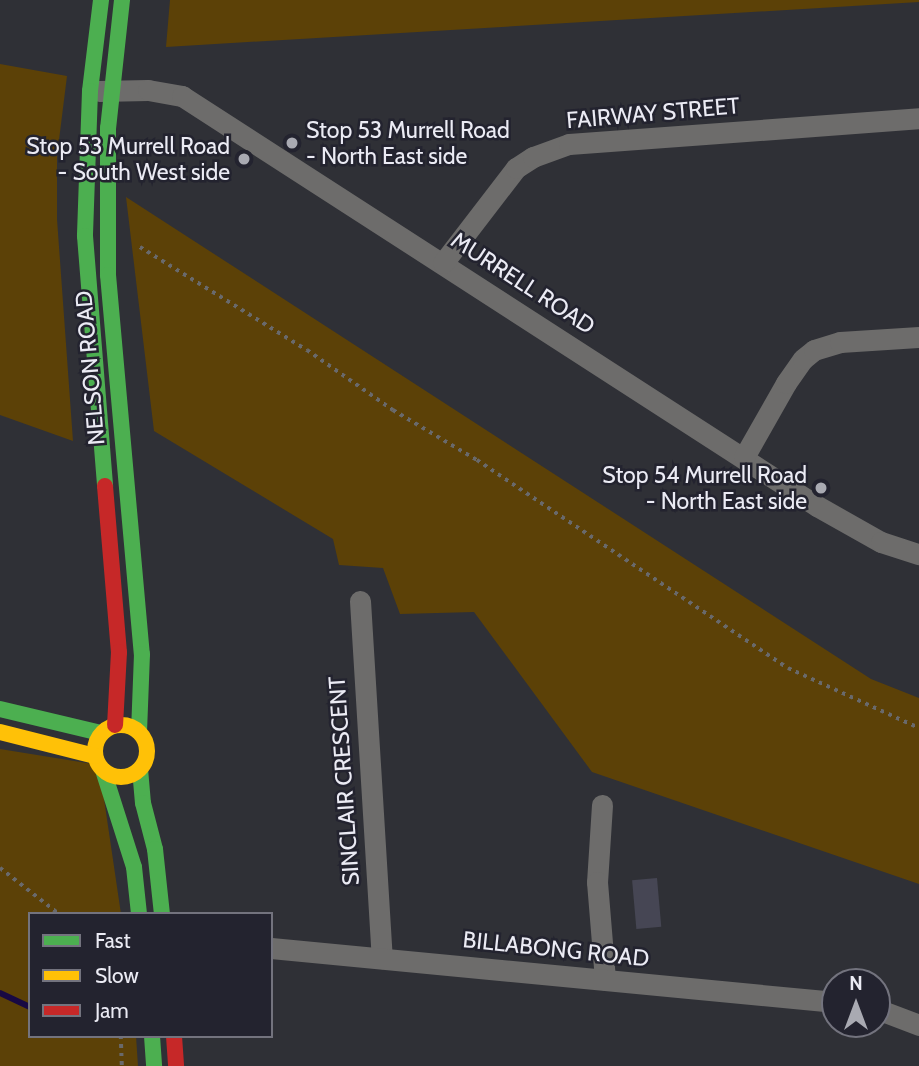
<!DOCTYPE html>
<style>
body{margin:0}
#map{position:relative;width:919px;height:1066px;overflow:hidden;background:#2f3036;font-family:Cabin,sans-serif}
div>[style]{position:absolute}
[style*='--x']{left:calc(var(--x)*1px);top:calc(var(--y)*1px);width:calc(var(--w)*1px);rotate:calc(var(--a)*1deg)}
.green>*{inset:0;background:#5c4107}
.stream>*{height:6px;margin:-3px;padding:0 3px;transform-origin:3px;border-radius:3px;background:#180943}
.building>*{inset:0;background:#464654;transform-origin:0 0}
.path>*{height:3.5px;margin-top:-1.75px;transform-origin:0;background:repeating-linear-gradient(90deg,#69696b 0 3.5px,transparent 0 8.5px)}
.street>*{height:21px;margin:-10.5px;padding:0 10.5px;transform-origin:10.5px;border-radius:10.5px;background:#6d6c6b}
.fast>*{height:16px;margin:-8px;padding:0 8px;transform-origin:8px;border-radius:8px;background:#4caf50}
.slow>*{height:16px;margin:-8px;padding:0 8px;transform-origin:8px;border-radius:8px;background:#ffc107}
.slow>.ring{margin:-8px;padding:0;box-sizing:content-box;background:none;border:16px solid #ffc107;border-radius:50%}
.jam>*{height:16px;margin:-8px;padding:0 8px;transform-origin:8px;border-radius:8px;background:#c62828}
.dots>*{width:19px;height:19px;translate:-50% -50%;box-sizing:border-box;border:4px solid #23232f;border-radius:50%}
span{translate:-50% -50%;white-space:nowrap;text-align:center;line-height:1.15;-webkit-text-stroke:5px #23232f;paint-order:stroke}
.street-label{font-size:23px;color:#ebebf4}
.poi-label{font-size:23px;color:#ebebf4}
.left{translate:0 -50%;text-align:left}
.right{translate:-100% -50%;text-align:right}
.legend{position:absolute;left:28px;top:912px;width:245px;height:126px;box-sizing:border-box;background:#23232f;border:2px solid #73737e;margin:0;padding:9px 12px;list-style:none;font-size:21px;color:#ebebf4}
.legend li{display:flex;align-items:center;gap:14px;height:35px}
.legend b{width:35px;border:2px solid #73737e}
.north{position:absolute;left:821px;top:968px;width:70px;height:70px;box-sizing:border-box;background:#23232f;border:2px solid #73737e;border-radius:50%;rotate:0deg;font-size:19px;font-weight:700;line-height:28px;text-align:center;color:#ebebf4}
.north::after{content:'';display:block;margin:auto;width:24px;height:32px;background:#a9aab2;clip-path:polygon(50% 0,100% 100%,50% 72%,0 100%)}
</style>
<div id="map">
<div class="green">
<i style="clip-path:polygon(170px 0,919px 0,919px 2px,166px 47px)"></i>
<i style="clip-path:polygon(0 64px,67px 76px,57px 156px,57px 219px,73px 441px,0 415px)"></i>
<i style="clip-path:polygon(126px 197px,871px 679px,919px 698px,919px 884px,592px 772px,474px 612px,400px 614px,383px 568px,339px 565px,333px 539px,154px 431px)"></i>
<i style="clip-path:polygon(0 749px,99px 765px,121px 914px,30px 914px,30px 1036px,136px 1036px,138px 1066px,0 1066px)"></i>
</div>
<div class="stream">
<i style="--x:0;--y:993;--w:33;--a:25"></i>
</div>
<div class="building">
<i style="left:657px;top:878px;width:49px;height:25px;rotate:85deg"></i>
</div>
<div class="path">
<i style="--x:140;--y:247;--w:196;--a:31.7"></i>
<i style="--x:307;--y:350;--w:105;--a:34.9"></i>
<i style="--x:393;--y:410;--w:98;--a:30.8"></i>
<i style="--x:477;--y:460;--w:374;--a:33.8"></i>
<i style="--x:788;--y:668;--w:144;--a:24.6"></i>
<i style="--x:0;--y:868;--w:75;--a:37.9"></i>
<i style="--x:121;--y:1036;--w:30;--a:88"></i>
</div>
<div class="street">
<i style="--x:99;--y:91;--w:49;--a:-1.2"></i>
<i style="--x:148;--y:90;--w:35;--a:10"></i>
<i style="--x:182;--y:96;--w:756;--a:32.85"></i>
<i style="--x:817;--y:506;--w:73;--a:29.4"></i>
<i style="--x:881;--y:542;--w:40;--a:18"></i>
<i style="--x:443;--y:263;--w:120;--a:-52.5"></i>
<i style="--x:516;--y:168;--w:20;--a:-33"></i>
<i style="--x:533;--y:157;--w:38;--a:-20"></i>
<i style="--x:569;--y:144;--w:351;--a:-4.2"></i>
<i style="--x:744;--y:457;--w:85;--a:-60.4"></i>
<i style="--x:786;--y:383;--w:29;--a:-55"></i>
<i style="--x:803;--y:359;--w:14;--a:-39"></i>
<i style="--x:814;--y:350;--w:27;--a:-17"></i>
<i style="--x:840;--y:342;--w:79;--a:-3.6"></i>
<i style="--x:360;--y:601;--w:358;--a:86.5"></i>
<i style="--x:602;--y:805;--w:77;--a:93.7"></i>
<i style="--x:597;--y:882;--w:98;--a:85.3"></i>
<i style="--x:271;--y:948;--w:567;--a:5.47"></i>
<i style="--x:877;--y:1009;--w:45;--a:20.9"></i>
</div>
<div class="fast">
<i style="--x:101;--y:0;--w:92;--a:96.9"></i>
<i style="--x:90;--y:91;--w:145;--a:92"></i>
<i style="--x:85;--y:236;--w:251;--a:85.4"></i>
<i style="--x:122;--y:0;--w:129;--a:96.2"></i>
<i style="--x:108;--y:128;--w:147;--a:90"></i>
<i style="--x:108;--y:275;--w:381;--a:84.9"></i>
<i style="--x:142;--y:654;--w:78;--a:92.2"></i>
<i style="--x:0;--y:709;--w:104;--a:13.4"></i>
<i style="--x:140;--y:769;--w:34;--a:85"></i>
<i style="--x:143;--y:803;--w:48;--a:75.4"></i>
<i style="--x:155;--y:849;--w:65;--a:83.9"></i>
<i style="--x:103;--y:770;--w:102;--a:72.3"></i>
<i style="--x:134;--y:867;--w:47;--a:83.9"></i>
<i style="--x:152;--y:1036;--w:30;--a:86"></i>
</div>
<div class="slow">
<i class="ring" style="left:95px;top:725px;width:36px;height:36px"></i>
<i style="--x:0;--y:732;--w:98;--a:14.2"></i>
</div>
<div class="jam">
<i style="--x:105;--y:486;--w:167;--a:85.2"></i>
<i style="--x:119;--y:652;--w:73;--a:93.1"></i>
<i style="--x:174;--y:1036;--w:30;--a:86"></i>
</div>
<div class="dots">
<i style="left:292px;top:143px;background:#a9aab2"></i>
<i style="left:244px;top:159px;background:#a9aab2"></i>
<i style="left:821px;top:488px;background:#a9aab2"></i>
</div>
<div class="street-label">
<span style="left:653px;top:113px;rotate:-5deg">FAIRWAY STREET</span>
<span style="left:523px;top:283px;rotate:33deg">MURRELL ROAD</span>
<span style="left:90px;top:368px;rotate:-95deg">NELSON ROAD</span>
<span style="left:344px;top:781px;rotate:-94deg">SINCLAIR CRESCENT</span>
<span style="left:556px;top:949px;rotate:6deg">BILLABONG ROAD</span>
</div>
<div class="poi-label">
<span class="left" style="left:306px;top:143px">Stop 53 Murrell Road<br>- North East side</span>
<span class="right" style="left:230px;top:159px">Stop 53 Murrell Road<br>- South West side</span>
<span class="right" style="left:807px;top:488px">Stop 54 Murrell Road<br>- North East side</span>
</div>
<ul class="legend">
<li><b style="height:9px;background:#4caf50"></b>Fast</li>
<li><b style="height:9px;background:#ffc107"></b>Slow</li>
<li><b style="height:9px;background:#c62828"></b>Jam</li>
</ul>
<div class="north">N</div>
</div>
